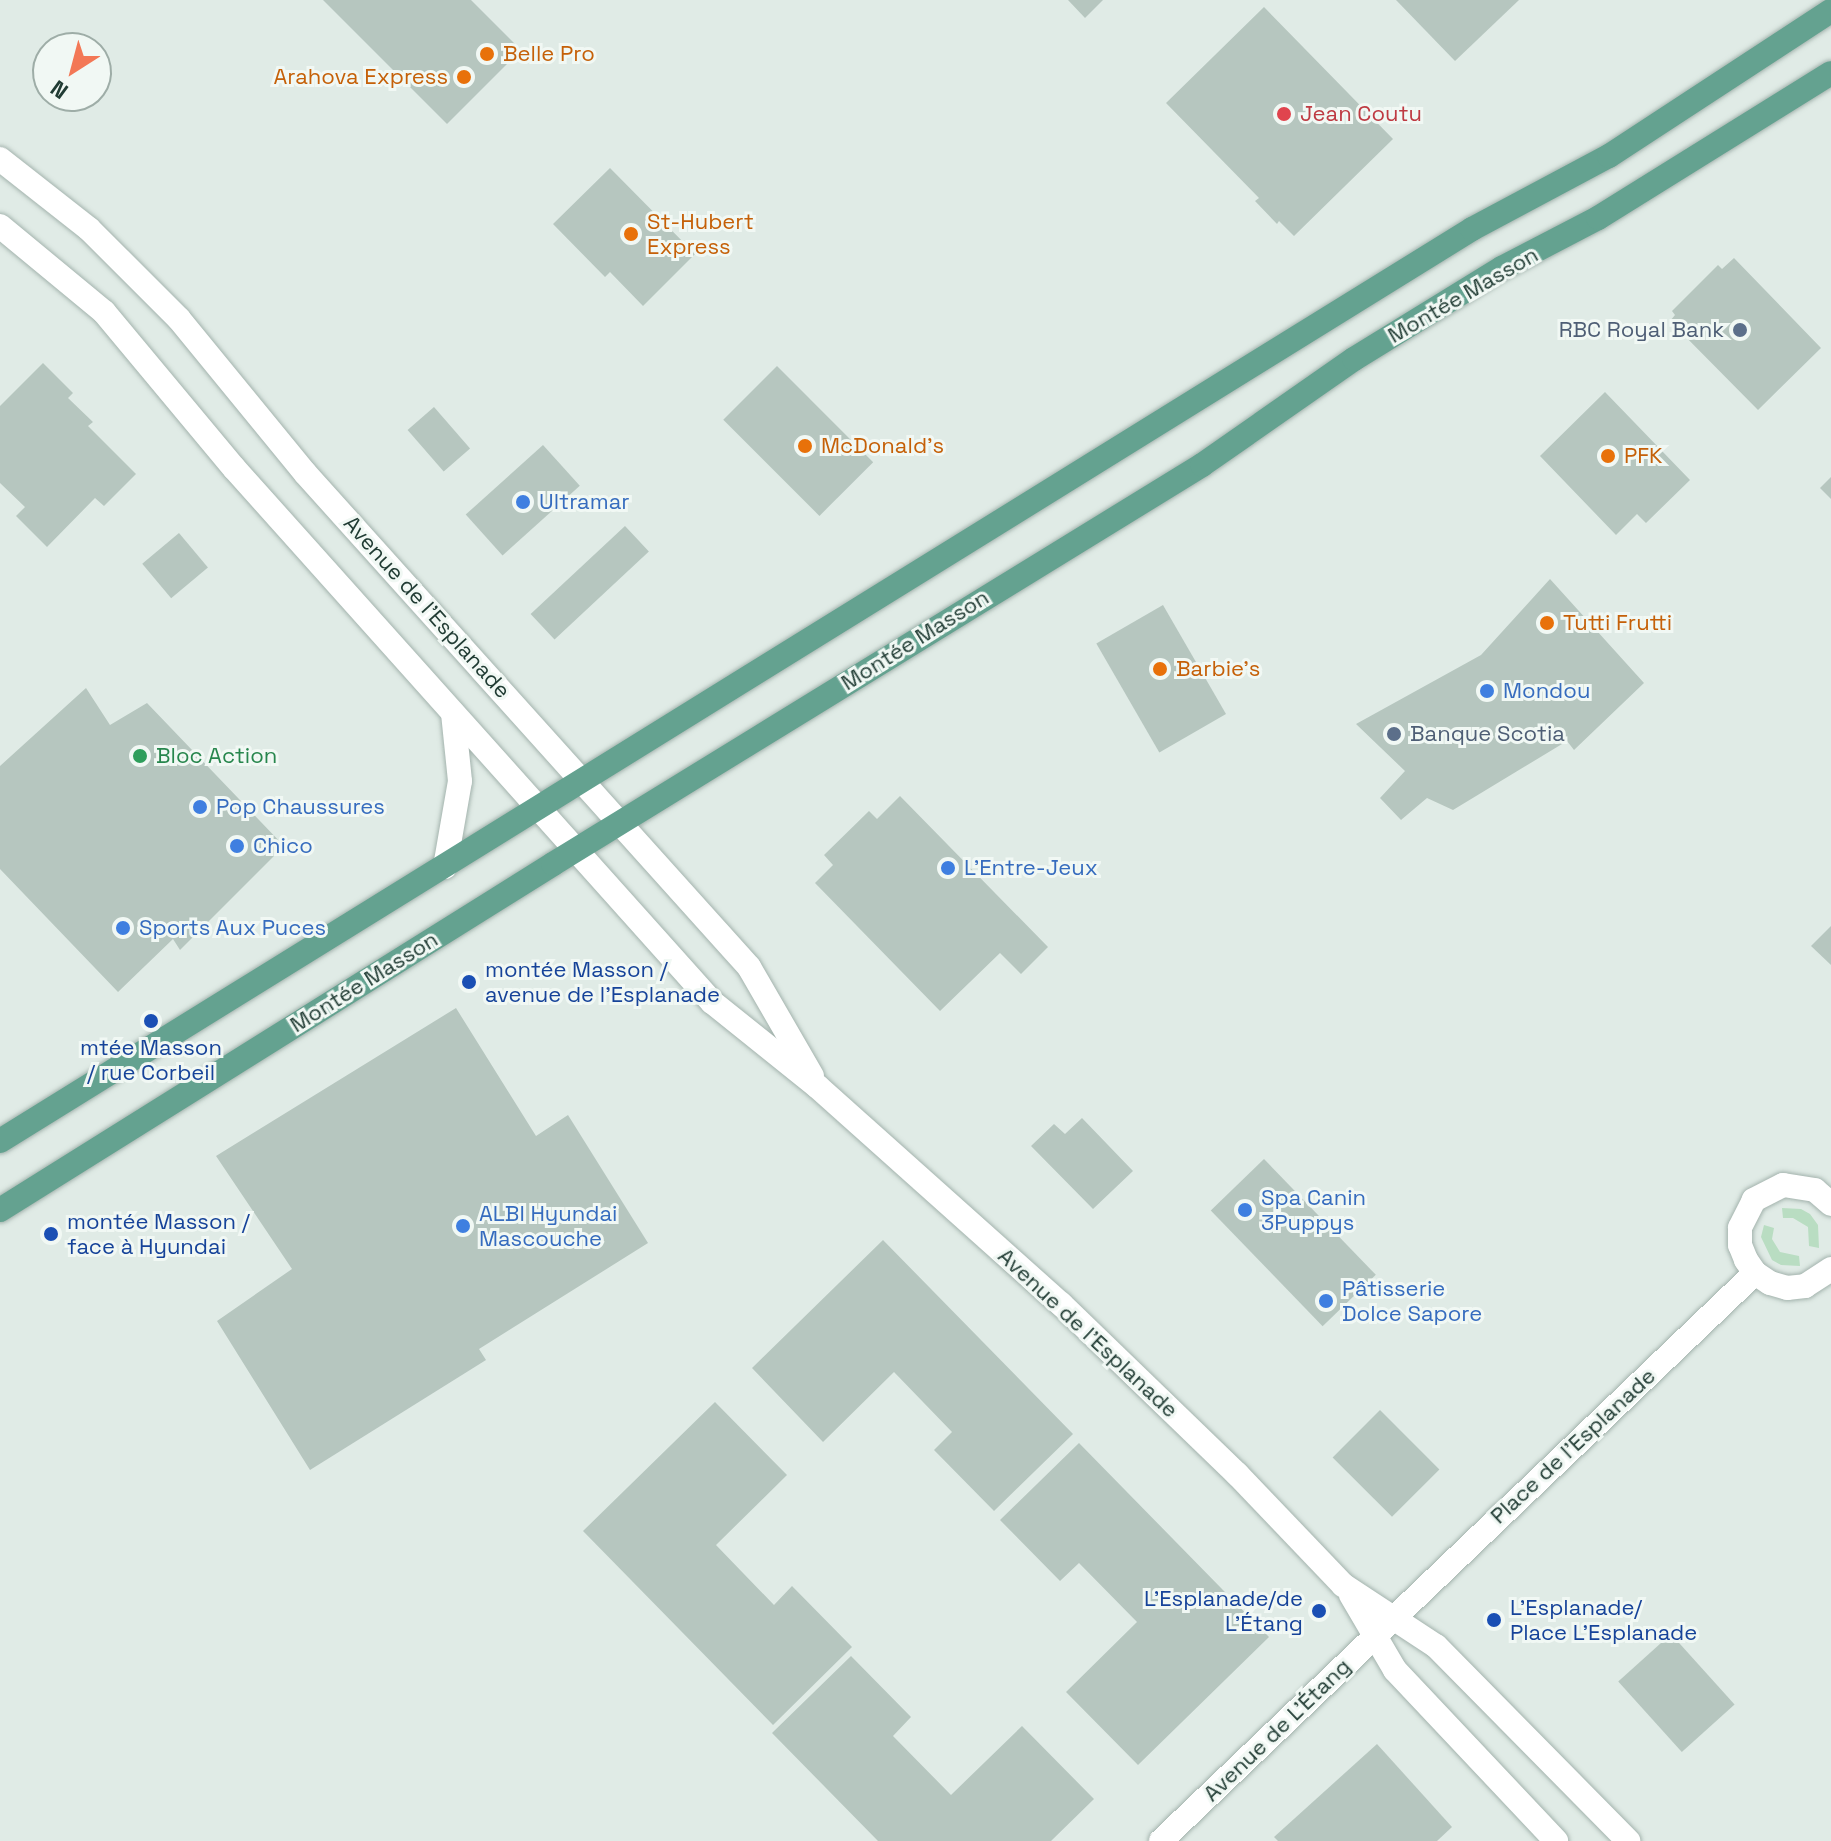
<!DOCTYPE html>
<meta charset="utf-8">
<style>
body{margin:0}
#map{position:relative;width:1831px;height:1841px;overflow:hidden;background:#e0ebe6;font-family:"Space Grotesk",sans-serif}
div>[style]{position:absolute}
[style*='--x']{left:calc(var(--x)*1px);top:calc(var(--y)*1px);width:calc(var(--w)*1px);rotate:calc(var(--a)*1deg)}
.green>*{inset:0;background:#b9ddc2}
.building>*{inset:0;background:#b6c6bf;transform-origin:0 0}
.roads{filter:drop-shadow(0 0 2px #a3b3ad) drop-shadow(0 0 2px #a3b3ad)}
.street>*{height:24px;margin:-12px;padding:0 12px;transform-origin:12px;border-radius:12px;background:#fff}
.secondary>*{height:24px;margin:-12px;padding:0 12px;transform-origin:12px;border-radius:12px;background:#fff}
.primary>*{height:24px;margin:-12px;padding:0 12px;transform-origin:12px;border-radius:12px;background:#64a290}
.dots>*{width:22px;height:22px;translate:-50% -50%;box-sizing:border-box;border:4px solid #f1f8f4;border-radius:50%}
span{translate:-50% -50%;white-space:nowrap;text-align:center;line-height:1.15;-webkit-text-stroke:6px #f1f8f4;paint-order:stroke}
.food-label{font-size:22px;color:#c56008}
.left{translate:0 -50%;text-align:left}
.right{translate:-100% -50%;text-align:right}
.health-label{font-size:22px;color:#be3a42}
.street-label{font-size:22px;color:#213c34}
.service-label{font-size:22px;color:#4e5e75}
.shop-label{font-size:22px;color:#366cbe}
.leisure-label{font-size:22px;color:#27864d}
.transit-label{font-size:22px;color:#164399}
.north{position:absolute;left:32px;top:32px;width:80px;height:80px;box-sizing:border-box;background:#f1f8f4;border:2px solid #9eada7;border-radius:50%;rotate:216deg;font-size:22px;font-weight:700;line-height:32px;text-align:center;color:#213c34}
.north::after{content:'';display:block;margin:auto;width:28px;height:36px;background:#f37856;clip-path:polygon(50% 0,100% 100%,50% 72%,0 100%)}
</style>
<div id="map">
<div class="green">
<i style="clip-path:polygon(1782px 1208px,1801px 1209px,1810px 1214px,1818px 1225px,1819px 1248px,1809px 1246px,1808px 1227px,1793px 1218px,1783px 1218px)"></i>
<i style="clip-path:polygon(1764px 1225px,1774px 1228px,1772px 1239px,1780px 1252px,1799px 1256px,1800px 1266px,1781px 1265px,1772px 1260px,1761px 1237px)"></i>
</div>
<div class="building">
<i style="clip-path:polygon(323px 0,471px 0,521px 50px,447px 124px)"></i>
<i style="clip-path:polygon(1068px 0,1103px 0,1085px 18px)"></i>
<i style="clip-path:polygon(1396px 0,1519px 0,1455px 61px)"></i>
<i style="clip-path:polygon(1264px 7px,1393px 139px,1294px 236px,1279px 221px,1277px 224px,1255px 201px,1259px 198px,1166px 103px)"></i>
<i style="clip-path:polygon(610px 168px,695px 254px,643px 306px,610px 272px,605px 277px,553px 224px)"></i>
<i style="clip-path:polygon(1734px 258px,1821px 348px,1758px 410px,1670px 321px,1675px 315px,1672px 311px,1718px 265px,1722px 269px)"></i>
<i style="clip-path:polygon(43px 363px,73px 393px,68px 398px,93px 422px,88px 426px,136px 474px,104px 506px,95px 498px,47px 547px,16px 516px,25px 507px,0 483px,0 406px)"></i>
<i style="left:777px;top:366px;width:136px;height:76px;rotate:45deg"></i>
<i style="clip-path:polygon(1605px 392px,1690px 480px,1646px 523px,1637px 514px,1616px 535px,1540px 456px)"></i>
<i style="left:434px;top:407px;width:55px;height:35px;rotate:49deg"></i>
<i style="left:543px;top:445px;width:55px;height:104px;rotate:48deg"></i>
<i style="clip-path:polygon(1831px 477px,1831px 499px,1820px 488px)"></i>
<i style="left:625px;top:526px;width:35px;height:129px;rotate:47deg"></i>
<i style="left:179px;top:533px;width:45px;height:48px;rotate:50deg"></i>
<i style="clip-path:polygon(1550px 579px,1644px 683px,1574px 750px,1567px 741px,1453px 810px,1427px 798px,1401px 820px,1380px 798px,1405px 771px,1356px 724px,1481px 655px)"></i>
<i style="left:1163px;top:605px;width:126px;height:77px;rotate:60deg"></i>
<i style="clip-path:polygon(86px 688px,110px 725px,147px 703px,284px 846px,180px 950px,173px 939px,118px 992px,0 869px,0 766px)"></i>
<i style="clip-path:polygon(900px 796px,1048px 947px,1021px 974px,1000px 953px,940px 1011px,815px 883px,833px 865px,824px 855px,869px 811px,877px 819px)"></i>
<i style="clip-path:polygon(1831px 926px,1831px 965px,1811px 946px)"></i>
<i style="clip-path:polygon(456px 1008px,536px 1136px,568px 1115px,648px 1243px,479px 1349px,486px 1360px,310px 1470px,217px 1321px,292px 1269px,216px 1156px)"></i>
<i style="clip-path:polygon(1082px 1118px,1133px 1171px,1093px 1209px,1031px 1146px,1054px 1124px,1065px 1134px)"></i>
<i style="left:1264px;top:1159px;width:161px;height:74px;rotate:46deg"></i>
<i style="clip-path:polygon(883px 1240px,1073px 1434px,994px 1511px,934px 1450px,952px 1432px,894px 1372px,823px 1442px,752px 1368px)"></i>
<i style="clip-path:polygon(715px 1402px,787px 1475px,716px 1545px,774px 1605px,792px 1586px,852px 1647px,773px 1725px,583px 1531px)"></i>
<i style="left:1380px;top:1410px;width:84px;height:67px;rotate:45deg"></i>
<i style="clip-path:polygon(1079px 1443px,1269px 1637px,1138px 1765px,1066px 1692px,1137px 1622px,1079px 1563px,1060px 1581px,1000px 1520px)"></i>
<i style="left:1671px;top:1634px;width:95px;height:71px;rotate:48deg"></i>
<i style="clip-path:polygon(851px 1656px,911px 1717px,893px 1736px,951px 1795px,1022px 1726px,1094px 1799px,1051px 1841px,878px 1841px,772px 1733px)"></i>
<i style="clip-path:polygon(1377px 1744px,1452px 1827px,1437px 1841px,1278px 1841px,1274px 1837px)"></i>
</div>
<div class="roads">
<div class="street">
<i style="--x:1831;--y:1204;--w:21;--a:-139"></i>
<i style="--x:1815;--y:1190;--w:32;--a:-171"></i>
<i style="--x:1783;--y:1185;--w:33;--a:153"></i>
<i style="--x:1754;--y:1200;--w:31;--a:117"></i>
<i style="--x:1740;--y:1228;--w:17;--a:90"></i>
<i style="--x:1740;--y:1245;--w:16;--a:68"></i>
<i style="--x:1746;--y:1260;--w:16;--a:55"></i>
<i style="--x:1755;--y:1273;--w:18;--a:34"></i>
<i style="--x:1770;--y:1283;--w:18;--a:16"></i>
<i style="--x:1787;--y:1288;--w:18;--a:-6"></i>
<i style="--x:1805;--y:1286;--w:31;--a:-33"></i>
<i style="--x:1161;--y:1841;--w:822;--a:-43.72"></i>
</div>
<div class="secondary">
<i style="--x:0;--y:159;--w:113;--a:38.2"></i>
<i style="--x:89;--y:229;--w:127;--a:45"></i>
<i style="--x:179;--y:319;--w:199;--a:50.7"></i>
<i style="--x:305;--y:473;--w:664;--a:48.05"></i>
<i style="--x:749;--y:967;--w:126;--a:60"></i>
<i style="--x:0;--y:226;--w:135;--a:39.6"></i>
<i style="--x:104;--y:312;--w:203;--a:50.2"></i>
<i style="--x:234;--y:468;--w:717;--a:48.17"></i>
<i style="--x:712;--y:1002;--w:136;--a:38.7"></i>
<i style="--x:818;--y:1087;--w:326;--a:41.8"></i>
<i style="--x:1061;--y:1304;--w:245;--a:44"></i>
<i style="--x:1237;--y:1474;--w:153;--a:46.3"></i>
<i style="--x:1343;--y:1585;--w:111;--a:33.3"></i>
<i style="--x:1436;--y:1646;--w:274;--a:45.4"></i>
<i style="--x:445;--y:867;--w:87;--a:-80.1"></i>
<i style="--x:460;--y:781;--w:68;--a:-95.9"></i>
<i style="--x:1351;--y:1595;--w:87;--a:59.6"></i>
<i style="--x:1395;--y:1670;--w:235;--a:46.7"></i>
</div>
<div class="primary">
<i style="--x:0;--y:1141;--w:1732;--a:-31.78"></i>
<i style="--x:1472;--y:229;--w:155;--a:-28.1"></i>
<i style="--x:1609;--y:156;--w:265;--a:-33.2"></i>
<i style="--x:0;--y:1210;--w:652;--a:-32.03"></i>
<i style="--x:553;--y:864;--w:762;--a:-31.58"></i>
<i style="--x:1202;--y:465;--w:185;--a:-34.9"></i>
<i style="--x:1354;--y:359;--w:174;--a:-31.6"></i>
<i style="--x:1502;--y:268;--w:108;--a:-27.5"></i>
<i style="--x:1598;--y:218;--w:274;--a:-31.9"></i>
</div>
</div>
<div class="dots">
<i style="left:487px;top:54px;background:#e8710a"></i>
<i style="left:464px;top:77px;background:#e8710a"></i>
<i style="left:1284px;top:114px;background:#e0444e"></i>
<i style="left:631px;top:234px;background:#e8710a"></i>
<i style="left:1740px;top:330px;background:#5c6f8a"></i>
<i style="left:805px;top:446px;background:#e8710a"></i>
<i style="left:1608px;top:456px;background:#e8710a"></i>
<i style="left:523px;top:502px;background:#3f7fe0"></i>
<i style="left:1547px;top:623px;background:#e8710a"></i>
<i style="left:1160px;top:669px;background:#e8710a"></i>
<i style="left:1487px;top:691px;background:#3f7fe0"></i>
<i style="left:1394px;top:734px;background:#5c6f8a"></i>
<i style="left:140px;top:756px;background:#2e9e5b"></i>
<i style="left:200px;top:807px;background:#3f7fe0"></i>
<i style="left:237px;top:846px;background:#3f7fe0"></i>
<i style="left:948px;top:868px;background:#3f7fe0"></i>
<i style="left:123px;top:928px;background:#3f7fe0"></i>
<i style="left:469px;top:982px;background:#1a4fb4"></i>
<i style="left:151px;top:1021px;background:#1a4fb4"></i>
<i style="left:1245px;top:1210px;background:#3f7fe0"></i>
<i style="left:463px;top:1226px;background:#3f7fe0"></i>
<i style="left:51px;top:1234px;background:#1a4fb4"></i>
<i style="left:1326px;top:1301px;background:#3f7fe0"></i>
<i style="left:1319px;top:1611px;background:#1a4fb4"></i>
<i style="left:1494px;top:1620px;background:#1a4fb4"></i>
</div>
<div class="food-label">
<span class="left" style="left:503px;top:54px">Belle Pro</span>
<span class="right" style="left:448px;top:77px">Arahova Express</span>
<span class="left" style="left:647px;top:234px">St-Hubert<br>Express</span>
<span class="left" style="left:821px;top:446px">McDonald's</span>
<span class="left" style="left:1624px;top:456px">PFK</span>
<span class="left" style="left:1563px;top:623px">Tutti Frutti</span>
<span class="left" style="left:1176px;top:669px">Barbie's</span>
</div>
<div class="health-label">
<span class="left" style="left:1300px;top:114px">Jean Coutu</span>
</div>
<div class="street-label">
<span style="left:1463px;top:295px;rotate:-30deg">Montée Masson</span>
<span style="left:427px;top:607px;rotate:48deg">Avenue de l'Esplanade</span>
<span style="left:915px;top:640px;rotate:-32deg">Montée Masson</span>
<span style="left:364px;top:982px;rotate:-32deg">Montée Masson</span>
<span style="left:1088px;top:1333px;rotate:43deg">Avenue de l'Esplanade</span>
<span style="left:1573px;top:1446px;rotate:-43deg">Place de l'Esplanade</span>
<span style="left:1277px;top:1730px;rotate:-44deg">Avenue de L'Étang</span>
</div>
<div class="service-label">
<span class="right" style="left:1724px;top:330px">RBC Royal Bank</span>
<span class="left" style="left:1410px;top:734px">Banque Scotia</span>
</div>
<div class="shop-label">
<span class="left" style="left:539px;top:502px">Ultramar</span>
<span class="left" style="left:1503px;top:691px">Mondou</span>
<span class="left" style="left:216px;top:807px">Pop Chaussures</span>
<span class="left" style="left:253px;top:846px">Chico</span>
<span class="left" style="left:964px;top:868px">L'Entre-Jeux</span>
<span class="left" style="left:139px;top:928px">Sports Aux Puces</span>
<span class="left" style="left:1261px;top:1210px">Spa Canin<br>3Puppys</span>
<span class="left" style="left:479px;top:1226px">ALBI Hyundai<br>Mascouche</span>
<span class="left" style="left:1342px;top:1301px">Pâtisserie<br>Dolce Sapore</span>
</div>
<div class="leisure-label">
<span class="left" style="left:156px;top:756px">Bloc Action</span>
</div>
<div class="transit-label">
<span class="left" style="left:485px;top:982px">montée Masson /<br>avenue de l'Esplanade</span>
<span style="left:151px;top:1060px">mtée Masson<br>/ rue Corbeil</span>
<span class="left" style="left:67px;top:1234px">montée Masson /<br>face à Hyundai</span>
<span class="right" style="left:1303px;top:1611px">L'Esplanade/de<br>L'Étang</span>
<span class="left" style="left:1510px;top:1620px">L'Esplanade/<br>Place L'Esplanade</span>
</div>
<div class="north">N</div>
</div>
